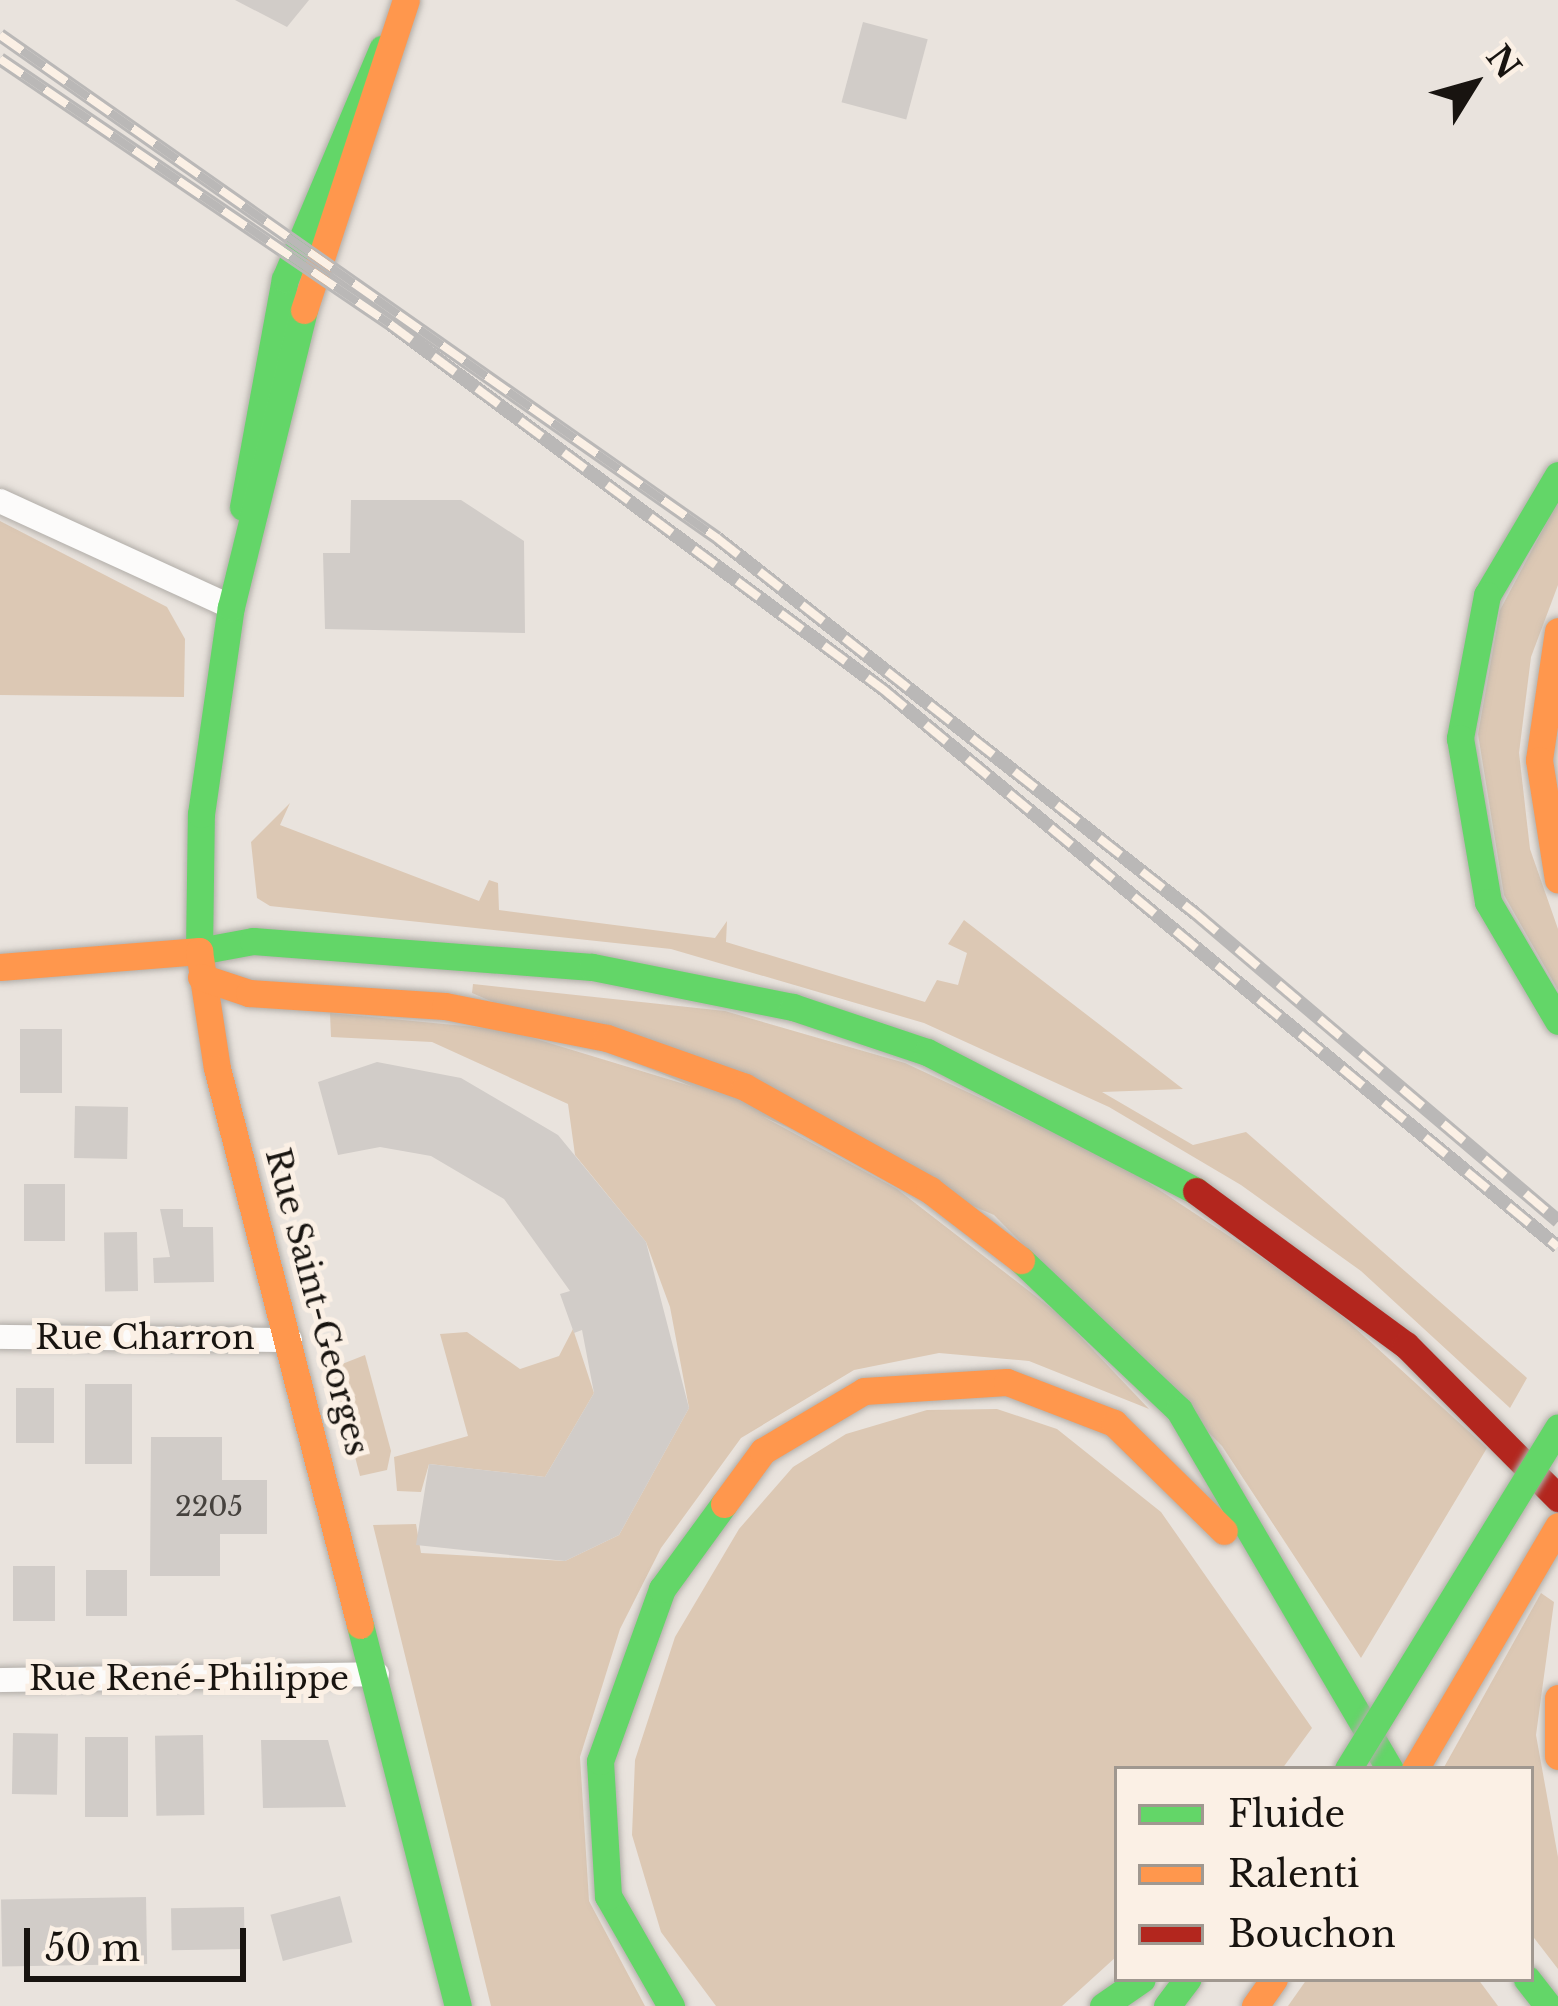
<!DOCTYPE html>
<meta charset="utf-8">
<style>
body{margin:0}
#map{position:relative;width:1558px;height:2006px;overflow:hidden;background:#e9e3dd;font-family:"Libre Baskerville",serif}
div>[style]{position:absolute}
[style*='--x']{left:calc(var(--x)*1px);top:calc(var(--y)*1px);width:calc(var(--w)*1px);rotate:calc(var(--a)*1deg)}
.green>*{inset:0;background:#dcc8b4}
.building>*{inset:0;background:#d1ccc8;transform-origin:0 0}
.roads{filter:drop-shadow(0 0 3px #b1ada8) drop-shadow(0 0 3px #b1ada8)}
.street>*{height:24px;margin:-12px;padding:0 12px;transform-origin:12px;border-radius:12px;background:#fcfbfa}
.fast>*{height:27px;margin:-13.5px;padding:0 13.5px;transform-origin:13.5px;border-radius:13.5px;background:#63d668}
.slow>*{height:27px;margin:-13.5px;padding:0 13.5px;transform-origin:13.5px;border-radius:13.5px;background:#ff974d}
.jam>*{height:27px;margin:-13.5px;padding:0 13.5px;transform-origin:13.5px;border-radius:13.5px;background:#b3261e}
.rail>*{height:14px;margin-top:-7px;transform-origin:0;background:repeating-linear-gradient(90deg,#fbf0e5 0 27px,#bab8b7 0 54px);box-sizing:border-box;border-block:3px solid #bab8b7}
.bridges{filter:drop-shadow(0 0 3px #b1ada8) drop-shadow(0 0 3px #b1ada8)}
.fast-bridge>*{height:27px;margin:-13.5px;padding:0 13.5px;transform-origin:13.5px;border-radius:13.5px;background:#63d668}
span{translate:-50% -50%;white-space:nowrap;text-align:center;line-height:1.15;-webkit-text-stroke:10px #fbf0e5;paint-order:stroke}
.number-label{font-size:27px;color:#46423e}
.number-label span{-webkit-text-stroke-width:0}
.street-label{font-size:33px;color:#181410}
.legend{position:absolute;left:1114px;top:1766px;width:420px;height:216px;box-sizing:border-box;background:#fbf0e5;border:3px solid #a09890;margin:0;padding:15px 21px;list-style:none;font-size:36px;color:#181410}
.legend li{display:flex;align-items:center;gap:24px;height:60px}
.legend b{width:60px;border:3px solid #a09890}
.north{position:absolute;left:1414px;top:24px;width:120px;height:120px;-webkit-text-stroke:9px #fbf0e5;paint-order:stroke;rotate:53deg;font-size:33px;font-weight:700;line-height:48px;text-align:center;color:#181410}
.north::after{content:'';display:block;margin:auto;width:42px;height:54px;background:#181410;clip-path:polygon(50% 0,100% 100%,50% 72%,0 100%)}
.scale{position:absolute;left:24px;top:1928px;width:222px;height:54px;box-sizing:border-box;border:6px solid #181410;border-top:0;padding-left:15px;font-size:36px;line-height:42px;white-space:nowrap;color:#181410;-webkit-text-stroke:9px #fbf0e5;paint-order:stroke}
</style>
<div id="map">
<div class="green">
<i style="clip-path:polygon(1558px 501px,1558px 585px,1531px 657px,1519px 753px,1530px 849px,1558px 929px,1558px 990px,1504px 895px,1478px 734px,1500px 610px)"></i>
<i style="clip-path:polygon(0 521px,167px 607px,185px 639px,184px 697px,0 695px)"></i>
<i style="clip-path:polygon(290px 803px,280px 825px,479px 901px,489px 880px,498px 883px,499px 910px,715px 938px,727px 921px,726px 942px,925px 1002px,937px 980px,958px 985px,967px 953px,948px 944px,964px 920px,1183px 1089px,1102px 1092px,1193px 1145px,1246px 1132px,1527px 1378px,1510px 1408px,1361px 1271px,1241px 1185px,1109px 1107px,924px 1023px,671px 949px,270px 906px,257px 898px,251px 842px)"></i>
<i style="clip-path:polygon(473px 984px,725px 1011px,905px 1063px,1114px 1160px,1321px 1297px,1487px 1448px,1361px 1658px,1222px 1446px,994px 1215px,472px 993px)"></i>
<i style="clip-path:polygon(330px 1013px,506px 1030px,727px 1097px,897px 1189px,1060px 1315px,1149px 1409px,1029px 1361px,939px 1353px,854px 1370px,741px 1438px,661px 1548px,620px 1629px,580px 1757px,589px 1901px,645px 2006px,491px 2006px,373px 1525px,416px 1524px,421px 1553px,565px 1561px,619px 1535px,689px 1408px,670px 1307px,646px 1242px,575px 1155px,568px 1104px,432px 1042px,331px 1037px)"></i>
<i style="clip-path:polygon(573px 1329px,594px 1393px,545px 1477px,429px 1464px,421px 1492px,397px 1491px,394px 1457px,468px 1436px,440px 1334px,467px 1332px,520px 1369px,559px 1356px)"></i>
<i style="clip-path:polygon(365px 1355px,391px 1451px,387px 1470px,360px 1476px,332px 1368px)"></i>
<i style="clip-path:polygon(997px 1409px,1057px 1429px,1161px 1512px,1312px 1728px,1282px 1769px,1117px 1769px,1117px 1956px,1062px 2006px,716px 2006px,661px 1932px,632px 1835px,635px 1760px,675px 1637px,739px 1529px,793px 1467px,846px 1434px,927px 1410px)"></i>
<i style="clip-path:polygon(1541px 1593px,1554px 1602px,1536px 1735px,1558px 1857px,1558px 1969px,1531px 1934px,1531px 1769px,1443px 1769px)"></i>
<i style="clip-path:polygon(1307px 1979px,1478px 1979px,1498px 2006px,1288px 2006px)"></i>
</div>
<div class="building">
<i style="clip-path:polygon(235px 0,309px 0,287px 27px)"></i>
<i style="left:863px;top:22px;width:67px;height:83px;rotate:15deg"></i>
<i style="clip-path:polygon(351px 500px,461px 500px,524px 541px,525px 633px,325px 629px,323px 553px,350px 553px)"></i>
<i style="left:20px;top:1029px;width:42px;height:64px"></i>
<i style="clip-path:polygon(377px 1062px,461px 1078px,558px 1135px,646px 1242px,689px 1408px,619px 1535px,565px 1561px,416px 1545px,429px 1464px,545px 1477px,594px 1393px,582px 1330px,574px 1333px,560px 1294px,570px 1291px,504px 1199px,431px 1156px,380px 1147px,338px 1155px,318px 1082px)"></i>
<i style="left:75px;top:1106px;width:53px;height:52px;rotate:1deg"></i>
<i style="left:24px;top:1184px;width:41px;height:57px"></i>
<i style="clip-path:polygon(160px 1209px,183px 1209px,183px 1227px,213px 1227px,214px 1282px,154px 1283px,153px 1258px,170px 1257px)"></i>
<i style="left:137px;top:1232px;width:59px;height:33px;rotate:89deg"></i>
<i style="left:85px;top:1384px;width:47px;height:80px"></i>
<i style="left:16px;top:1388px;width:38px;height:55px"></i>
<i style="clip-path:polygon(151px 1437px,222px 1437px,222px 1480px,267px 1480px,267px 1534px,220px 1534px,220px 1576px,150px 1576px)"></i>
<i style="left:13px;top:1566px;width:42px;height:55px"></i>
<i style="left:86px;top:1570px;width:41px;height:46px"></i>
<i style="left:13px;top:1733px;width:45px;height:61px;rotate:1deg"></i>
<i style="left:203px;top:1735px;width:80px;height:48px;rotate:89deg"></i>
<i style="left:85px;top:1737px;width:43px;height:80px"></i>
<i style="clip-path:polygon(261px 1740px,328px 1740px,346px 1807px,263px 1808px)"></i>
<i style="left:340px;top:1896px;width:48px;height:72px;rotate:75deg"></i>
<i style="left:146px;top:1897px;width:67px;height:145px;rotate:89deg"></i>
<i style="left:244px;top:1907px;width:42px;height:73px;rotate:89deg"></i>
</div>
<div class="roads">
<div class="street">
<i style="--x:0;--y:501;--w:254;--a:24.6"></i>
<i style="--x:0;--y:1337;--w:290;--a:0.6"></i>
<i style="--x:0;--y:1680;--w:377;--a:-0.9"></i>
</div>
<div class="fast">
<i style="--x:1558;--y:475;--w:139;--a:120.6"></i>
<i style="--x:1487;--y:595;--w:146;--a:100.7"></i>
<i style="--x:1460;--y:738;--w:166;--a:80.3"></i>
<i style="--x:1488;--y:902;--w:138;--a:59.5"></i>
<i style="--x:243;--y:507;--w:232;--a:-79.6"></i>
<i style="--x:285;--y:279;--w:250;--a:-67.1"></i>
<i style="--x:199;--y:951;--w:137;--a:-89.2"></i>
<i style="--x:201;--y:814;--w:209;--a:-81.8"></i>
<i style="--x:231;--y:607;--w:306;--a:-76.2"></i>
<i style="--x:199;--y:951;--w:55;--a:-10.5"></i>
<i style="--x:253;--y:941;--w:340;--a:4.4"></i>
<i style="--x:592;--y:967;--w:205;--a:11.3"></i>
<i style="--x:793;--y:1007;--w:141;--a:18.6"></i>
<i style="--x:927;--y:1052;--w:303;--a:27.3"></i>
<i style="--x:1021;--y:1260;--w:218;--a:43.5"></i>
<i style="--x:1179;--y:1410;--w:416;--a:59.6"></i>
<i style="--x:360;--y:1625;--w:393;--a:75.6"></i>
<i style="--x:1527;--y:1979;--w:34;--a:52"></i>
<i style="--x:671;--y:2006;--w:127;--a:-119.8"></i>
<i style="--x:608;--y:1896;--w:135;--a:-93.4"></i>
<i style="--x:600;--y:1761;--w:183;--a:-70.2"></i>
<i style="--x:662;--y:1589;--w:105;--a:-53.9"></i>
<i style="--x:1103;--y:2006;--w:47;--a:-34.7"></i>
<i style="--x:1167;--y:2006;--w:34;--a:-53"></i>
</div>
<div class="slow">
<i style="--x:304;--y:310;--w:326;--a:-71.8"></i>
<i style="--x:1558;--y:631;--w:130;--a:98.4"></i>
<i style="--x:1539;--y:760;--w:121;--a:81"></i>
<i style="--x:0;--y:967;--w:200;--a:-4.6"></i>
<i style="--x:199;--y:951;--w:118;--a:81.3"></i>
<i style="--x:217;--y:1068;--w:575;--a:75.6"></i>
<i style="--x:201;--y:977;--w:51;--a:18.4"></i>
<i style="--x:249;--y:993;--w:196;--a:3.8"></i>
<i style="--x:445;--y:1006;--w:165;--a:11.2"></i>
<i style="--x:607;--y:1038;--w:146;--a:19.5"></i>
<i style="--x:745;--y:1087;--w:212;--a:29.1"></i>
<i style="--x:930;--y:1190;--w:115;--a:37.6"></i>
<i style="--x:724;--y:1504;--w:66;--a:-53.7"></i>
<i style="--x:763;--y:1451;--w:117;--a:-30.7"></i>
<i style="--x:864;--y:1391;--w:143;--a:-3.6"></i>
<i style="--x:1007;--y:1382;--w:115;--a:21"></i>
<i style="--x:1114;--y:1423;--w:154;--a:44.5"></i>
<i style="--x:1558;--y:1698;--w:58;--a:90"></i>
<i style="--x:1415;--y:1769;--w:282;--a:-59.5"></i>
<i style="--x:1255;--y:2006;--w:33;--a:-55"></i>
</div>
<div class="jam">
<i style="--x:1196;--y:1191;--w:260;--a:36.3"></i>
<i style="--x:1406;--y:1345;--w:216;--a:45.2"></i>
</div>
</div>
<div class="rail">
<i style="--x:0;--y:35;--w:876;--a:35.05"></i>
<i style="--x:717;--y:538;--w:609;--a:38.13"></i>
<i style="--x:1196;--y:914;--w:475;--a:40.3"></i>
<i style="--x:0;--y:59;--w:472;--a:34.2"></i>
<i style="--x:390;--y:324;--w:615;--a:36.53"></i>
<i style="--x:884;--y:690;--w:874;--a:39.57"></i>
</div>
<div class="bridges">
<div class="fast-bridge">
<i style="--x:1348;--y:1769;--w:401;--a:-58.4"></i>
</div>
</div>
<div class="number-label">
<span style="left:209px;top:1507px">2205</span>
</div>
<div class="street-label">
<span style="left:317px;top:1302px;rotate:75deg">Rue Saint-Georges</span>
<span style="left:145px;top:1338px">Rue Charron</span>
<span style="left:189px;top:1679px">Rue René-Philippe</span>
</div>
<ul class="legend">
<li><b style="height:15px;background:#63d668"></b>Fluide</li>
<li><b style="height:15px;background:#ff974d"></b>Ralenti</li>
<li><b style="height:15px;background:#b3261e"></b>Bouchon</li>
</ul>
<div class="north">N</div>
<div class="scale">50 m</div>
</div>
